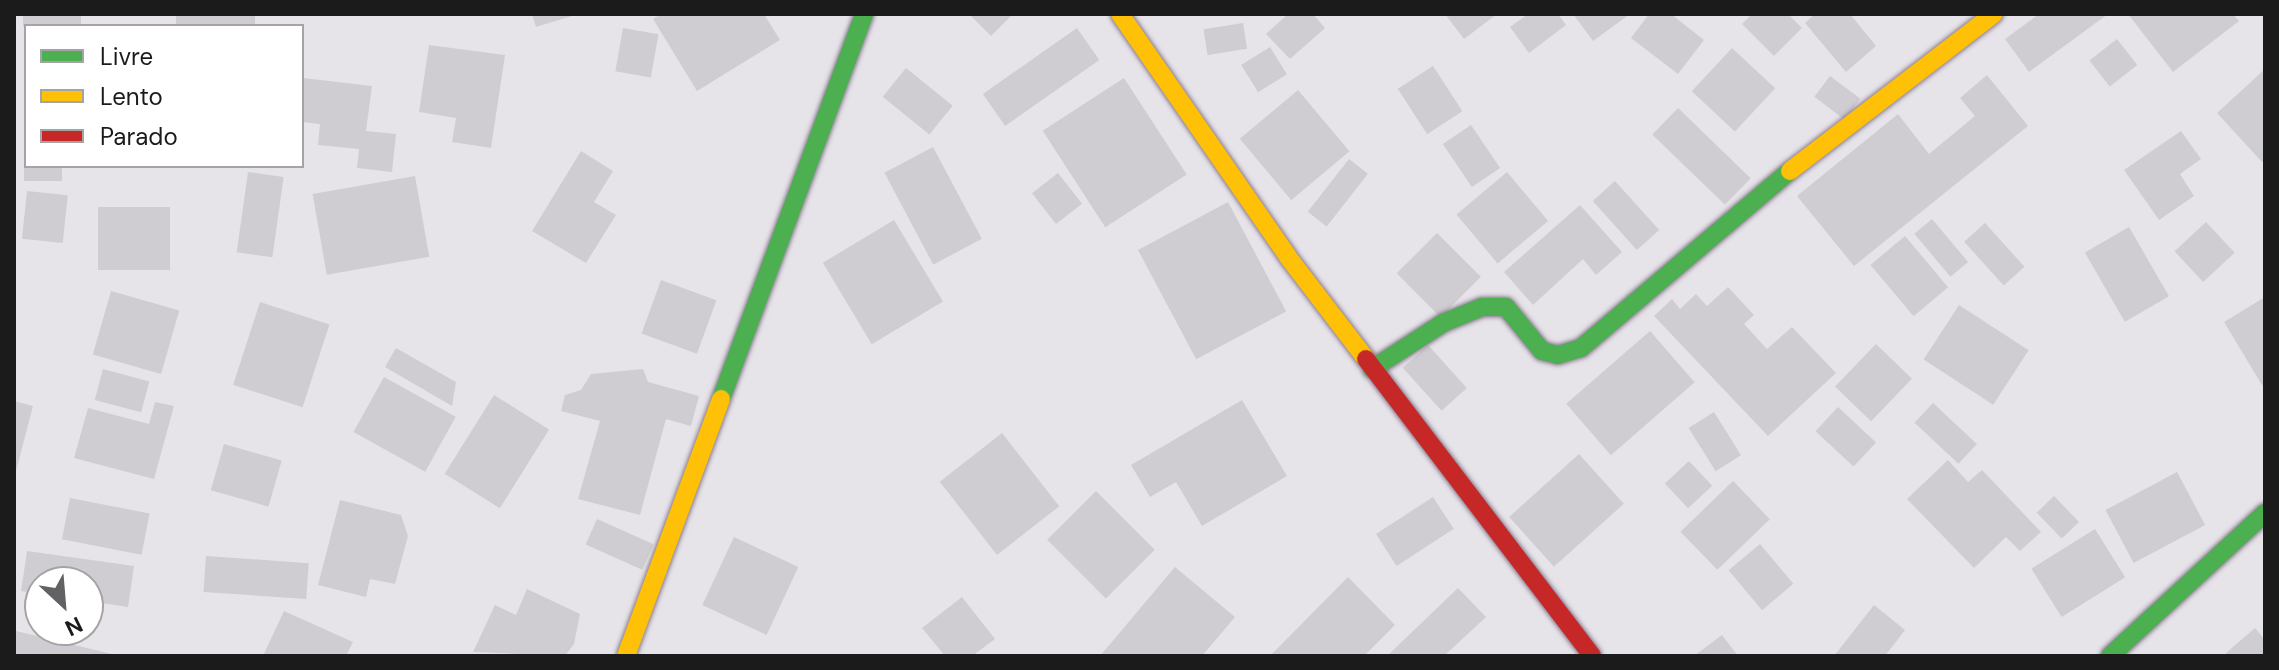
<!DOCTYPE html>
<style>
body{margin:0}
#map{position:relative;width:2279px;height:670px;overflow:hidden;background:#e6e4e9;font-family:"DM Sans",sans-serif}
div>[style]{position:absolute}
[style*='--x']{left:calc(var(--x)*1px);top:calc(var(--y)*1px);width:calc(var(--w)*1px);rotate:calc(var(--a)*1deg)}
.building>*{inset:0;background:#cfcdd2;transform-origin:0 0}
.roads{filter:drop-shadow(0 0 2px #8c7e92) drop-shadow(0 0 2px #8c7e92)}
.fast>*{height:18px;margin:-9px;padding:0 9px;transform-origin:9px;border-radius:9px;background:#4caf50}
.slow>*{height:18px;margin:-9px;padding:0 9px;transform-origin:9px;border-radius:9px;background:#ffc107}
.jam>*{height:18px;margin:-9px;padding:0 9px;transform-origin:9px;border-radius:9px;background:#c62828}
span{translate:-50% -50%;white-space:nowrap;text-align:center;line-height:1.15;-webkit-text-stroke:6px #fff;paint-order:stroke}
.frame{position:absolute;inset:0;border:16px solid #1b1b1b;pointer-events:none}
.legend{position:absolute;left:24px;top:24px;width:280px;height:144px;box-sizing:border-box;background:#fff;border:2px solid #a4a4a4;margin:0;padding:10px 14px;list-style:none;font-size:24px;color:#1b1b1b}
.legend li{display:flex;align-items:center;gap:16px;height:40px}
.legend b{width:40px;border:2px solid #a4a4a4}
.north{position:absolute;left:24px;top:566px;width:80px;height:80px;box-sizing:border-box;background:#fff;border:2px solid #a4a4a4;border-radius:50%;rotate:154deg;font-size:22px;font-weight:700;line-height:32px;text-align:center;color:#1b1b1b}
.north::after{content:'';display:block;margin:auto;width:28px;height:36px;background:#626163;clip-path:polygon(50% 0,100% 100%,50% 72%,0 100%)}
</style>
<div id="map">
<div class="building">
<i style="left:23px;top:14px;width:58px;height:12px"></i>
<i style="left:176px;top:14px;width:79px;height:12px"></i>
<i style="clip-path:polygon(532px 14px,574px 14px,575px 15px,536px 27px)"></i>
<i style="clip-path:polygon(661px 14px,764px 14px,780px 40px,697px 91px,653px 19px)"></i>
<i style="clip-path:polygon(969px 14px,1013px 14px,991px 36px)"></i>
<i style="clip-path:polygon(1288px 14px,1313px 14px,1325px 28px,1290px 59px,1266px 34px)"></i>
<i style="clip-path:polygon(1445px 14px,1497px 14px,1464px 39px)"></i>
<i style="clip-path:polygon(1528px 14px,1558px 14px,1566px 25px,1529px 53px,1510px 27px)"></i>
<i style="clip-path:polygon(1573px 14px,1630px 14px,1593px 41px)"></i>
<i style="clip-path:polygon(1649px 14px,1671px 14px,1704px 40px,1678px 74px,1631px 38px)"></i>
<i style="clip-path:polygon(1752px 14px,1788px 14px,1802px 28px,1774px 56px,1742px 24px)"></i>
<i style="clip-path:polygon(1815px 14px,1850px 14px,1876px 46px,1846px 72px,1805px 23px)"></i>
<i style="clip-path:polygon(2039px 14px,2108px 14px,2029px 72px,2005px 39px)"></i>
<i style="clip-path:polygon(2128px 14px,2233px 14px,2239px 21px,2173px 72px)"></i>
<i style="left:1243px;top:23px;width:26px;height:40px;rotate:81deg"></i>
<i style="left:623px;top:28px;width:36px;height:44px;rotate:10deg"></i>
<i style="left:1077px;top:28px;width:39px;height:115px;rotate:55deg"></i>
<i style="left:2117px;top:39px;width:33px;height:35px;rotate:52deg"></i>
<i style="clip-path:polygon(429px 45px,505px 55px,491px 148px,452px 142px,456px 118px,419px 112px)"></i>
<i style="left:1270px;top:47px;width:32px;height:34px;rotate:58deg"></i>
<i style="left:1732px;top:48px;width:59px;height:59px;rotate:43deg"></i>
<i style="left:1433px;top:66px;width:54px;height:42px;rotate:57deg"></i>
<i style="left:906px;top:68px;width:60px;height:37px;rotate:39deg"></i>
<i style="clip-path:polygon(2265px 69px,2265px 159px,2262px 162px,2217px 113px)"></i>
<i style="clip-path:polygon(1987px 75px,2028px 126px,1854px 266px,1797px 196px,1898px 114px,1929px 154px,1975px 116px,1960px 98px)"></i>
<i style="left:1830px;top:76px;width:38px;height:26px;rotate:37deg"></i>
<i style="clip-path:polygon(303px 78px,372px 86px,366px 131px,396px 134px,392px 172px,357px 168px,359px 149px,318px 145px,320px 124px,302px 122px)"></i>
<i style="left:1124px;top:78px;width:115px;height:97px;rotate:57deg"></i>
<i style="left:1298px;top:90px;width:80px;height:76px;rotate:50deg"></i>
<i style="left:1678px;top:108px;width:101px;height:37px;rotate:44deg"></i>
<i style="left:1471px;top:125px;width:52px;height:34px;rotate:56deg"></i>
<i style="clip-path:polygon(2181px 131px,2201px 159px,2180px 174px,2194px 196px,2159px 220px,2124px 170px)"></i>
<i style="left:933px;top:147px;width:104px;height:55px;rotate:62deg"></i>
<i style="clip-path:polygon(581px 151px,613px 171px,594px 202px,616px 215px,586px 263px,532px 231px)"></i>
<i style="left:1349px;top:159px;width:24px;height:67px;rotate:38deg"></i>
<i style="left:24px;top:166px;width:38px;height:15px"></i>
<i style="left:248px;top:172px;width:36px;height:81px;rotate:8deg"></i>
<i style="left:1507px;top:172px;width:64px;height:66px;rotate:50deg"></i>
<i style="left:1058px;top:173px;width:39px;height:33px;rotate:52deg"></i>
<i style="left:415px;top:176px;width:82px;height:104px;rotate:80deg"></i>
<i style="left:1615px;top:181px;width:66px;height:30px;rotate:48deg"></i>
<i style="left:27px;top:191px;width:41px;height:48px;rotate:6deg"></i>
<i style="left:1228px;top:202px;width:124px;height:102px;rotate:62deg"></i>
<i style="clip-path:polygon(1580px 205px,1622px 252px,1596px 275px,1583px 259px,1533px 305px,1504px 272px)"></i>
<i style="left:98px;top:207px;width:72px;height:63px"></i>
<i style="left:1932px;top:219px;width:56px;height:23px;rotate:50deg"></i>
<i style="left:894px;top:220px;width:95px;height:83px;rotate:59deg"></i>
<i style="left:2206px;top:222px;width:42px;height:43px;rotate:47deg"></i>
<i style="left:1985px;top:223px;width:59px;height:28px;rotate:48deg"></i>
<i style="left:2129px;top:227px;width:80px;height:51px;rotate:60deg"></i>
<i style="left:1437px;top:233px;width:62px;height:57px;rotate:45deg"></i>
<i style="left:1905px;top:236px;width:67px;height:45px;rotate:50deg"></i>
<i style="left:661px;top:280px;width:59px;height:57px;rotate:20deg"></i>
<i style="clip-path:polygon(1728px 287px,1754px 315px,1744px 324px,1767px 349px,1792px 327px,1836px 373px,1768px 436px,1654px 316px,1672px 299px,1680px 309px,1696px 294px,1707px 306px)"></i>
<i style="left:111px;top:291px;width:71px;height:66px;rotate:16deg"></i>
<i style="clip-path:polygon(2265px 297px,2265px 390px,2224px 322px)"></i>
<i style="left:260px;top:302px;width:73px;height:87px;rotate:18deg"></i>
<i style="left:1959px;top:305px;width:83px;height:65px;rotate:33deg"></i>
<i style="left:1650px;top:331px;width:68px;height:111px;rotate:49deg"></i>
<i style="left:1876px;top:344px;width:50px;height:59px;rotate:44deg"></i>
<i style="left:1428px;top:345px;width:58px;height:34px;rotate:48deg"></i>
<i style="clip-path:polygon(396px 348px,456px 382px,452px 406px,385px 367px)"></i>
<i style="left:103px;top:369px;width:48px;height:32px;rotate:15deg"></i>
<i style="clip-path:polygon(643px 369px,648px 382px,699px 396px,691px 426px,666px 419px,640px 515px,578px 499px,600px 421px,561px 411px,565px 395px,581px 390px,591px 374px)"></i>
<i style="left:384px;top:377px;width:82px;height:63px;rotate:29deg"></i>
<i style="left:494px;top:395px;width:65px;height:93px;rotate:32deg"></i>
<i style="clip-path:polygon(1242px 400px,1287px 476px,1202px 526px,1176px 482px,1150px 497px,1131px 465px)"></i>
<i style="clip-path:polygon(14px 401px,33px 406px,15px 475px,14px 474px)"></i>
<i style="clip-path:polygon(155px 402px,174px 406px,154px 479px,74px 458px,88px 408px,149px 424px)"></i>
<i style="left:1933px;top:403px;width:60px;height:27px;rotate:43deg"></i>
<i style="left:1838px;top:407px;width:52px;height:33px;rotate:43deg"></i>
<i style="left:1714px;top:412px;width:51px;height:30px;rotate:58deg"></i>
<i style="left:1002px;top:433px;width:93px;height:79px;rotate:52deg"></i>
<i style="left:224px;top:444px;width:60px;height:48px;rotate:16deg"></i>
<i style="left:1579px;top:454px;width:67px;height:94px;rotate:48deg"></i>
<i style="clip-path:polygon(1948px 460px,1968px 482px,1982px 470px,2041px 532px,2020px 551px,2006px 537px,1974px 568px,1907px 499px)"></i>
<i style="left:1689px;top:461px;width:34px;height:33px;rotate:47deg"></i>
<i style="left:2177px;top:472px;width:60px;height:81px;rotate:62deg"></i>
<i style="left:1733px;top:481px;width:53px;height:73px;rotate:46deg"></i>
<i style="left:1096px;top:491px;width:83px;height:69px;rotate:45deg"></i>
<i style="left:2054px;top:496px;width:36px;height:24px;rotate:46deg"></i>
<i style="left:1433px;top:497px;width:38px;height:68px;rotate:57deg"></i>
<i style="left:70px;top:498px;width:81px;height:42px;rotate:11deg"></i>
<i style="clip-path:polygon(340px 500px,401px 515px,408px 536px,395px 584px,370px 579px,366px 597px,318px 585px)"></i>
<i style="left:597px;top:519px;width:62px;height:28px;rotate:24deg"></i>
<i style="left:2095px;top:529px;width:57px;height:75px;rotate:58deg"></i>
<i style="left:734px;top:537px;width:71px;height:75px;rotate:25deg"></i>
<i style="left:1760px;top:544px;width:52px;height:41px;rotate:50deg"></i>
<i style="clip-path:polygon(27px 551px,134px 566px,128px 607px,88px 601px,88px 582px,40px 582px,40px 594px,21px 591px)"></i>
<i style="left:206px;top:556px;width:103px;height:36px;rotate:4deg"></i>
<i style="clip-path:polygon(1175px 567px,1235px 617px,1202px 656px,1100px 656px)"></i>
<i style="clip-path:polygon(1348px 577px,1395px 625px,1364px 656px,1270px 656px)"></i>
<i style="clip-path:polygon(1458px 588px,1486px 617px,1444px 656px,1387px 656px)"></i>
<i style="clip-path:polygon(527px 589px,580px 614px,574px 644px,565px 656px,473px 652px,495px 605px,516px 615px)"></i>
<i style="clip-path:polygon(962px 597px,995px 639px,972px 656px,945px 656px,922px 628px)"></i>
<i style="clip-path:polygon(1874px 605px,1905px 630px,1885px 656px,1834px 656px)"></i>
<i style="clip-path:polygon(284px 611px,353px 642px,346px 656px,263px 656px)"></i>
<i style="clip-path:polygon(2255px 628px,2265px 640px,2265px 656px,2229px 656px,2226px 653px)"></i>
<i style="clip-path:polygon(16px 631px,116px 655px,116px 656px,14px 656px)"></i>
<i style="clip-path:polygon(1722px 635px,1738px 656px,1694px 656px)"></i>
</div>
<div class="roads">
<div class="fast">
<i style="--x:1372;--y:369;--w:85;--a:-32.9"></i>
<i style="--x:1443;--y:323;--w:42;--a:-22.3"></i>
<i style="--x:1482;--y:307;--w:24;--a:0"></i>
<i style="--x:1506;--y:307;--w:57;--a:50.7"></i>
<i style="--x:1542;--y:351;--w:16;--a:14"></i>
<i style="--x:1558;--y:355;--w:24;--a:-17"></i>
<i style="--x:1581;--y:348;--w:274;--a:-40.3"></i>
<i style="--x:721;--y:399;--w:411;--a:-69.6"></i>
<i style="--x:2110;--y:656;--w:211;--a:-42.7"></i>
</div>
<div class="slow">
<i style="--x:1120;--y:14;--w:295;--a:55.3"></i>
<i style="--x:1288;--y:257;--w:128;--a:52.6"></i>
<i style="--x:1790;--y:171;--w:257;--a:-37.6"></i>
<i style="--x:626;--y:656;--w:274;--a:-69.7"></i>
</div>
<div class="jam">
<i style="--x:1366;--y:359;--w:373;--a:52.7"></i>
</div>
</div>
<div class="frame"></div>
<ul class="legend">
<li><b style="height:10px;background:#4caf50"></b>Livre</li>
<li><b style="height:10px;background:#ffc107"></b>Lento</li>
<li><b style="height:10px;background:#c62828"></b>Parado</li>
</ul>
<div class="north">N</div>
</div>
